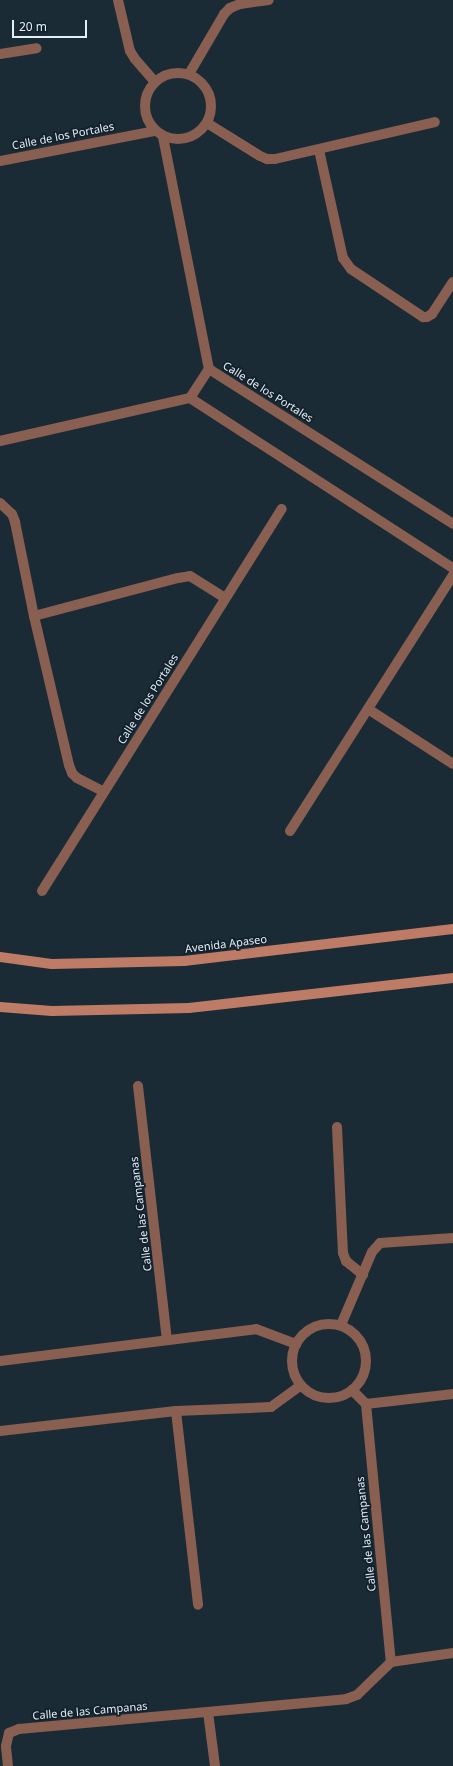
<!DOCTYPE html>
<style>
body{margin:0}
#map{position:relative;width:453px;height:1766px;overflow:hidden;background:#1b2b36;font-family:"Noto Sans",sans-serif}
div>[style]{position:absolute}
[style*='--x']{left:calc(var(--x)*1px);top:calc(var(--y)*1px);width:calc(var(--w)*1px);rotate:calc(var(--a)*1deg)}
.street>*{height:10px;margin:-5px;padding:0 5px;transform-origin:5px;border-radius:5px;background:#885f51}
.street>.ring{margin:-5px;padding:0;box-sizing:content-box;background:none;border:10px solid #885f51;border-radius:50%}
.secondary>*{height:10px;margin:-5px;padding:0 5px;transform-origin:5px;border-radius:5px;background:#be7c66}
span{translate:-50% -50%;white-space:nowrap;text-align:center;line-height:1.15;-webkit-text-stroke:3.5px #12212c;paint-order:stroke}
.street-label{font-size:11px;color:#e4eef5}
.scale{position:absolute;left:12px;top:20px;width:75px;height:18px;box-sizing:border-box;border:2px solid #e4eef5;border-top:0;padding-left:5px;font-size:12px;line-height:14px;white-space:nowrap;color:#e4eef5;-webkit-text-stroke:3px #12212c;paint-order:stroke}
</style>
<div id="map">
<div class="street">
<i style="--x:118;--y:0;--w:52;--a:76.8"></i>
<i style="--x:130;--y:51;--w:9;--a:58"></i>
<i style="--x:135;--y:59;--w:30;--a:49"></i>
<i style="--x:0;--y:54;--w:37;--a:-9"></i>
<i class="ring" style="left:145px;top:73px;width:56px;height:56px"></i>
<i style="--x:189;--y:74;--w:69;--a:-59.7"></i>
<i style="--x:224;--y:14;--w:8;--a:-45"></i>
<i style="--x:230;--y:8;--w:11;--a:-22"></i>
<i style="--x:240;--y:4;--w:29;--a:-8"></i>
<i style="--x:207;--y:123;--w:62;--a:31.9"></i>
<i style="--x:260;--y:156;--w:8;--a:23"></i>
<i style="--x:267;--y:159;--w:8;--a:0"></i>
<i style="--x:275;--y:159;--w:164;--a:-13"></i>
<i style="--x:163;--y:137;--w:237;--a:78.8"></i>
<i style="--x:209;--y:369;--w:289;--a:32.4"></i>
<i style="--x:319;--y:150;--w:111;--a:77.5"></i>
<i style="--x:343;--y:258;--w:14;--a:54"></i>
<i style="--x:351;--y:269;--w:87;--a:33.7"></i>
<i style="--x:423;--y:317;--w:4;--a:0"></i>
<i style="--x:427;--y:317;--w:6;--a:-31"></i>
<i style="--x:432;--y:314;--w:38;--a:-57"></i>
<i style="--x:0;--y:161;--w:157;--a:-11"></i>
<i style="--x:190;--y:398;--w:35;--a:-57"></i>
<i style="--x:0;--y:441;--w:195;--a:-12.8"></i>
<i style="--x:190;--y:398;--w:313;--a:32.9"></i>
<i style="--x:0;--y:503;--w:16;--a:43"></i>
<i style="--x:12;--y:514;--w:9;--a:69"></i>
<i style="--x:15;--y:522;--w:96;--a:78.6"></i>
<i style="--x:34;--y:616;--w:153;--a:76.8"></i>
<i style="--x:69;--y:765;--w:9;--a:69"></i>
<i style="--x:72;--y:773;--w:7;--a:45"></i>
<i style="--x:77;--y:778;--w:30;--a:27"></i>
<i style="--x:34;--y:616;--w:149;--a:-14.8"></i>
<i style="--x:178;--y:578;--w:12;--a:-9"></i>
<i style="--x:190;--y:576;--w:41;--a:32.2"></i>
<i style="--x:368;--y:709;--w:101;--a:32.9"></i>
<i style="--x:290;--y:831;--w:303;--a:-57.5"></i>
<i style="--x:42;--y:891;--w:451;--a:-57.9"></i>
<i style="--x:138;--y:1086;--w:255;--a:83.5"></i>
<i style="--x:337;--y:1127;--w:126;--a:87.3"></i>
<i style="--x:343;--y:1253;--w:9;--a:69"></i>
<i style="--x:346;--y:1261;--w:22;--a:39"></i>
<i class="ring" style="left:292px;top:1324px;width:64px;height:64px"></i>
<i style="--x:341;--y:1325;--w:79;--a:-67"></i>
<i style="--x:372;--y:1252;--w:12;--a:-48"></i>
<i style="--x:380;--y:1243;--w:73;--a:-3.9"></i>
<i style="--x:0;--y:1361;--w:258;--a:-7.1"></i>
<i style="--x:256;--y:1329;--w:43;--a:20.6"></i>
<i style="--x:352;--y:1390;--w:20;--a:45"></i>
<i style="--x:366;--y:1404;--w:259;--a:84.5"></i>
<i style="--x:366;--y:1404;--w:88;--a:-6.6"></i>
<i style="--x:176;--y:1411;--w:195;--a:83.5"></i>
<i style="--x:0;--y:1431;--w:177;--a:-6.5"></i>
<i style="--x:176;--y:1411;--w:95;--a:-2.4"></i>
<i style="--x:271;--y:1407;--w:37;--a:-36"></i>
<i style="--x:208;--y:1712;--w:54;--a:82.6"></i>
<i style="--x:8;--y:1766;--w:20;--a:-96"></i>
<i style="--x:6;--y:1746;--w:13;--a:-77"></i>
<i style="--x:9;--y:1733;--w:11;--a:-22"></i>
<i style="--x:19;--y:1729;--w:328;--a:-5.2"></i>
<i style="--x:346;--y:1699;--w:12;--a:-20"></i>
<i style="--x:357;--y:1695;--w:47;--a:-44.1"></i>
<i style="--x:391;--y:1662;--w:63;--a:-8.3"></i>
</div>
<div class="secondary">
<i style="--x:0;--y:957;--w:52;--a:7.7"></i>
<i style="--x:52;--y:964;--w:132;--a:-1.3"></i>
<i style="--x:184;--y:961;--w:271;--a:-6.8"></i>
<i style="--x:0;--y:1007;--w:52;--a:4.4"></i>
<i style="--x:52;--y:1011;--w:137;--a:-1.3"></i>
<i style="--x:189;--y:1008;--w:266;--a:-6.5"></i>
</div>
<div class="street-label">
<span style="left:63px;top:136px;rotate:-11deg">Calle de los Portales</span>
<span style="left:268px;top:392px;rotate:32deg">Calle de los Portales</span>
<span style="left:148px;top:699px;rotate:-58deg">Calle de los Portales</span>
<span style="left:226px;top:944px;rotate:-7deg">Avenida Apaseo</span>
<span style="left:141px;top:1214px;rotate:-97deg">Calle de las Campanas</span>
<span style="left:366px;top:1534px;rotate:-96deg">Calle de las Campanas</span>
<span style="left:90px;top:1711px;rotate:-5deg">Calle de las Campanas</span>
</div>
<div class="scale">20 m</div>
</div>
